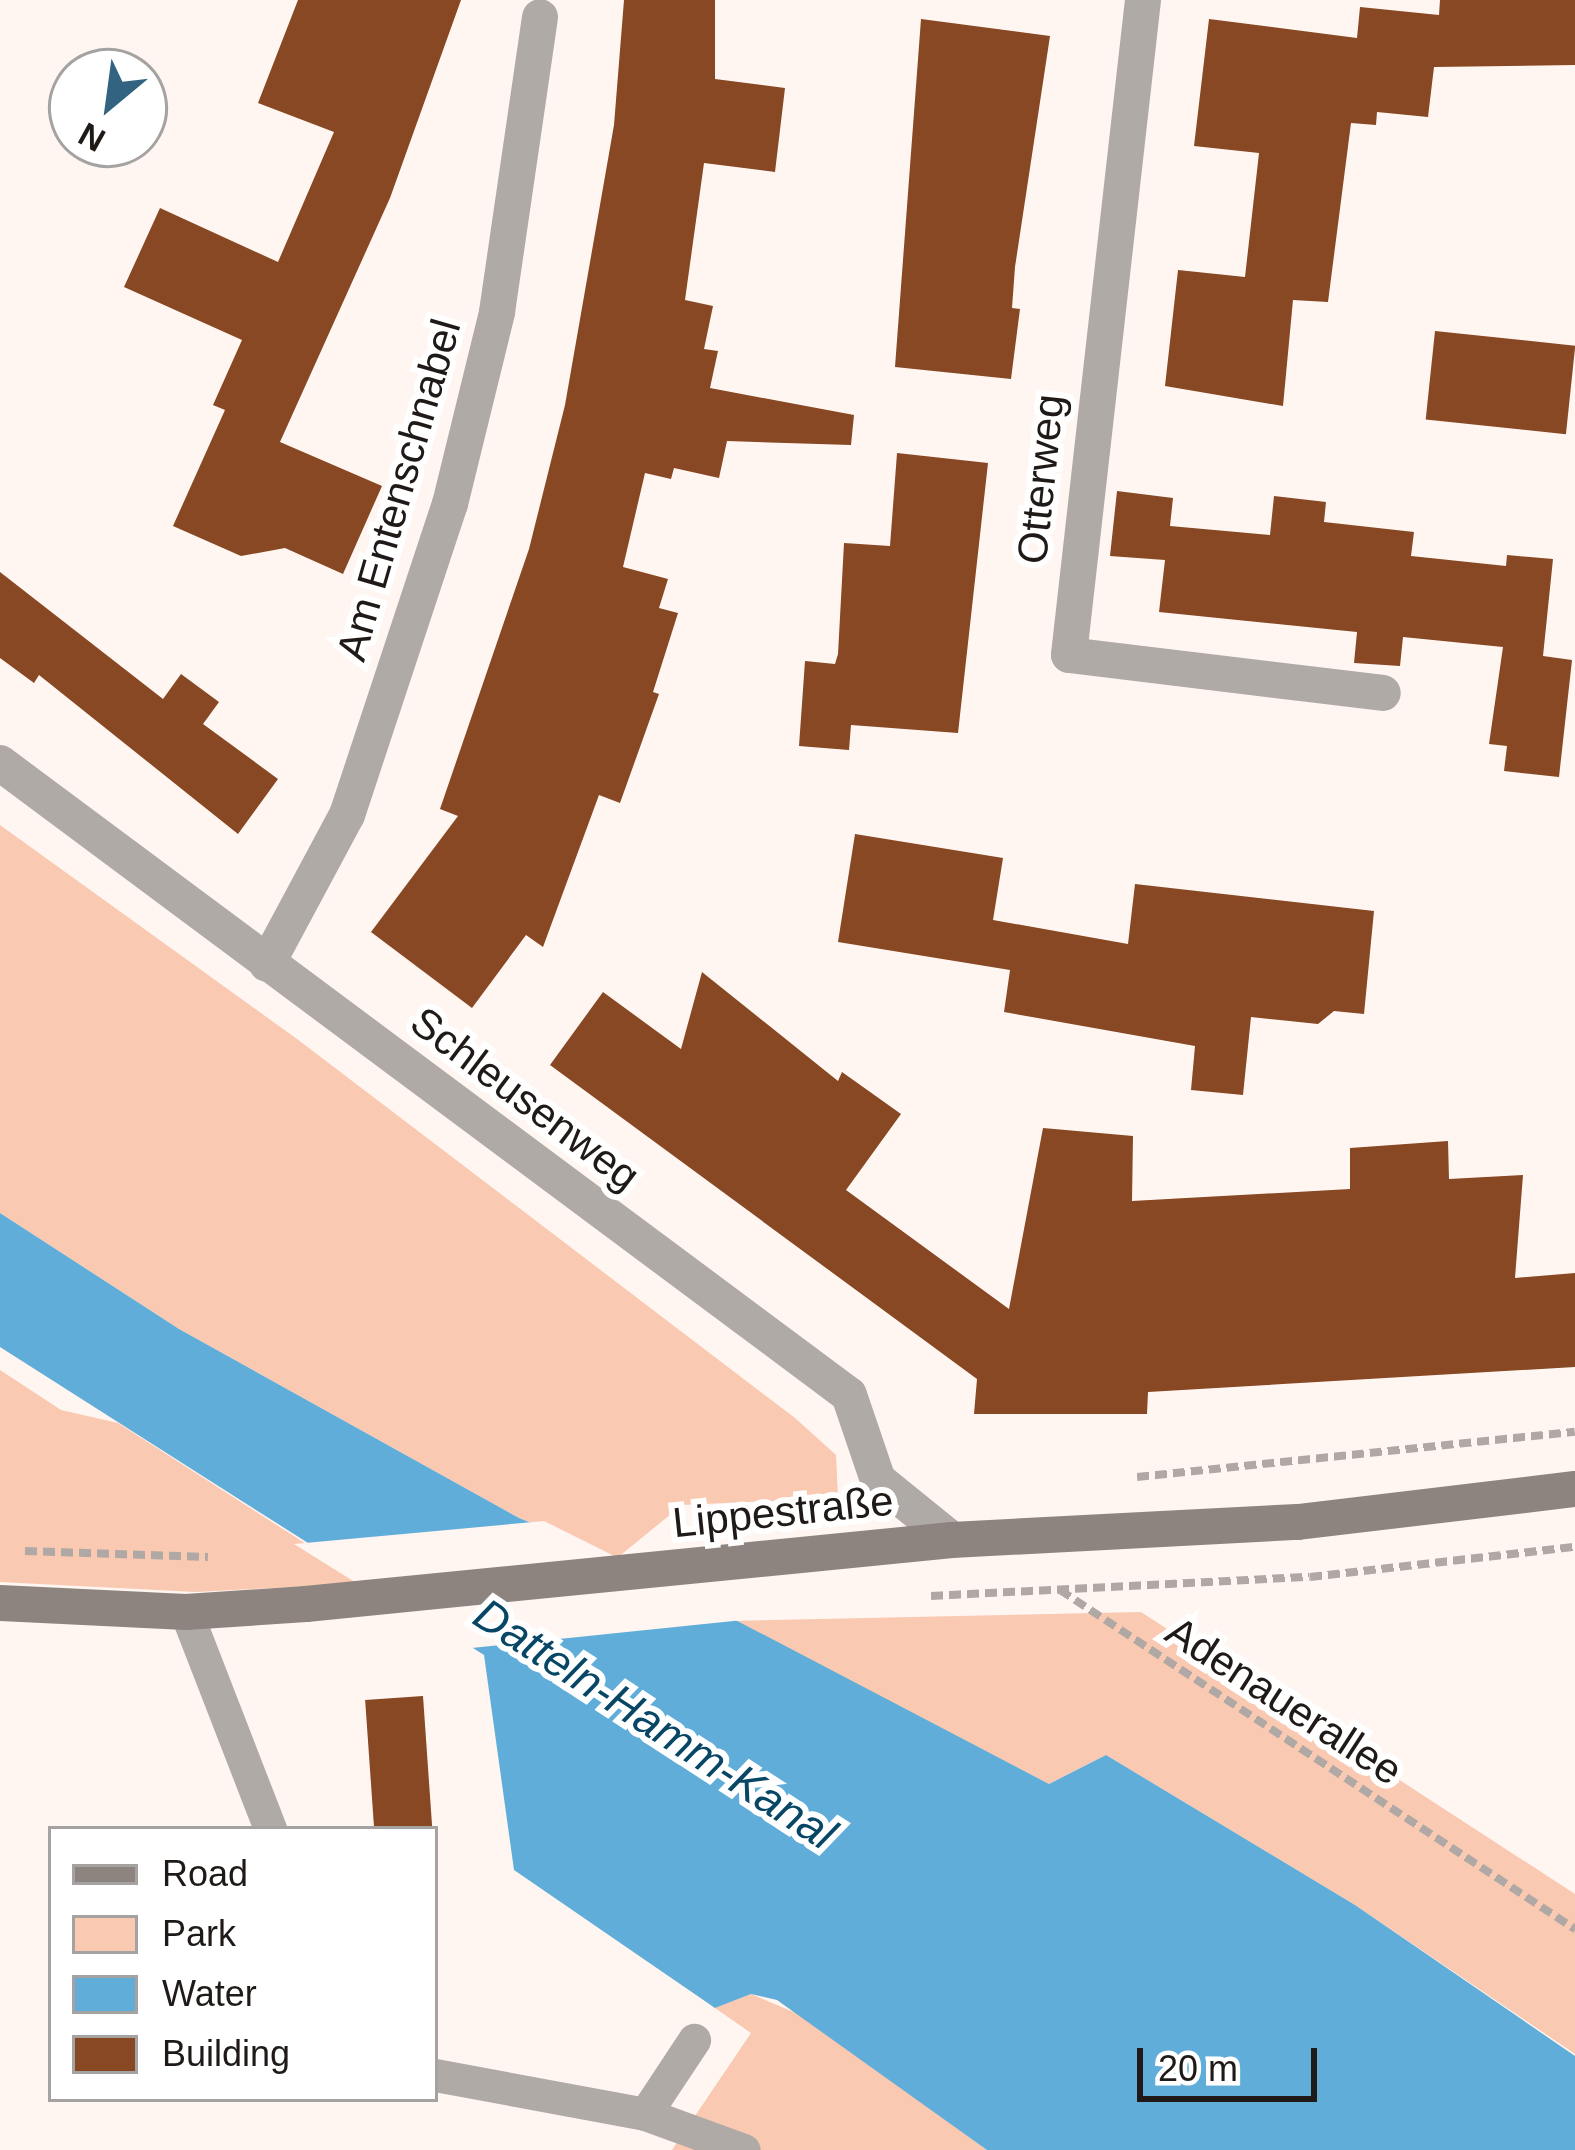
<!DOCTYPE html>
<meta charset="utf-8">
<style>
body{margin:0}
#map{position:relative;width:1575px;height:2150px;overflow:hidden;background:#fff5f1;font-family:Arial,sans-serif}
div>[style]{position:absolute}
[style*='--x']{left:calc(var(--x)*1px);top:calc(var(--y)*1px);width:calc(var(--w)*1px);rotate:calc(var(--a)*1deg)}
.green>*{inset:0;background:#f9c9b1}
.water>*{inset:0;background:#61add9}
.pier>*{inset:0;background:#fff5f1}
.building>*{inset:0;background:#874823;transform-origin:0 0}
.path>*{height:8px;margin-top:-4px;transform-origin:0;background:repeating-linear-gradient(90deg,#b0a8a4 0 12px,transparent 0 18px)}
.lane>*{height:33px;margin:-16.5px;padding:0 16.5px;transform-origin:16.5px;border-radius:16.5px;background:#b0aaa6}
.street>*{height:36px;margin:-18px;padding:0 18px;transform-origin:18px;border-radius:18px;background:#b0aaa6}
.secondary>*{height:36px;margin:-18px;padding:0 18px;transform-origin:18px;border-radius:18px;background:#8e847f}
span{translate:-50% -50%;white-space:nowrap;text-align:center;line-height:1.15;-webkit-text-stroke:12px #fff;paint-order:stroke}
.street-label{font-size:42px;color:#1f1a17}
.water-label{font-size:45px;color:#074765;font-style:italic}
.legend{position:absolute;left:48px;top:1826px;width:390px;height:276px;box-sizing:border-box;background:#fff;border:3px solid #a5a3a2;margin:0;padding:15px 21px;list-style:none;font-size:36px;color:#1f1a17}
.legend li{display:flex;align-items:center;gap:24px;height:60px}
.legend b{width:60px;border:3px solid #a5a3a2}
.north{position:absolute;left:48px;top:48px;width:120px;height:120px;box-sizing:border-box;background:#fff;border:3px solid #a5a3a2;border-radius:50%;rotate:209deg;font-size:33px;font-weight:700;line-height:48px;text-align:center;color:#1f1a17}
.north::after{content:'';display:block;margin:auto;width:42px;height:54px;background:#326482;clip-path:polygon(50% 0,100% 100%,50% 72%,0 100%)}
.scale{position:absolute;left:1137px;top:2048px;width:180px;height:54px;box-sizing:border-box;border:6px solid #1f1a17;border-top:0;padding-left:15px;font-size:36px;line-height:42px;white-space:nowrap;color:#1f1a17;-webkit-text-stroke:9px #fff;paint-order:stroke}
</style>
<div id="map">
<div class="green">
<i style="clip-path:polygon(0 825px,297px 1039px,795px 1418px,836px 1455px,838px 1498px,682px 1505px,617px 1558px,519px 1518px,179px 1329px,0 1213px)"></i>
<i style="clip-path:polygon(0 1370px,61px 1410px,118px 1423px,367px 1583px,196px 1592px,0 1582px)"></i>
<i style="clip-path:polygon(1141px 1612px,1575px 1894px,1575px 2054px,1355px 1905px,1106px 1755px,1049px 1784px,732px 1621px)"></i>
<i style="clip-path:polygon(751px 1994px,803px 2016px,987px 2150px,672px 2150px,751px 2033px,715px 2008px)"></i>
</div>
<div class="water">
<i style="clip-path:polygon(0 1213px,179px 1329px,519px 1518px,617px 1558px,1049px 1784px,1106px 1755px,1355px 1905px,1575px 2056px,1575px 2150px,987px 2150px,777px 2000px,751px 1994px,715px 2008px,514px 1870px,484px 1655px,0 1347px)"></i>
</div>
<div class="pier">
<i style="clip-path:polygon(544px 1521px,743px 1620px,462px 1649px,294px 1544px)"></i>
</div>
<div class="building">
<i style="clip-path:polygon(298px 0,461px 0,390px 198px,280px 442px,382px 486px,343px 574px,285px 548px,241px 556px,173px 526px,225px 410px,213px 405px,242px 340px,124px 287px,160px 208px,278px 262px,334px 132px,258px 103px)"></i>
<i style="clip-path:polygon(624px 0,715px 0,715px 79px,785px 88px,775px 172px,704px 163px,685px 300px,713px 306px,704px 349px,718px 351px,710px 388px,854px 415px,851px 445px,727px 441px,719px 478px,674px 468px,671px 479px,645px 473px,623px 567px,668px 579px,659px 608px,678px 613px,653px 692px,659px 694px,620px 803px,599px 795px,543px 947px,526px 935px,472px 1008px,371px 932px,458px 816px,440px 809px,529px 549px,565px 405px,614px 125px)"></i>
<i style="clip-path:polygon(1440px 0,1575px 0,1575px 65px,1434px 67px,1428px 117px,1377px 112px,1376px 125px,1351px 123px,1328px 302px,1293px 300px,1283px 406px,1165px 386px,1178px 270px,1245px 277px,1259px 153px,1194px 146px,1209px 19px,1357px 38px,1360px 7px,1439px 15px)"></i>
<i style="clip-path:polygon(921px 19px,1050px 36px,1015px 267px,1012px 308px,1020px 309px,1011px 379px,895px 367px)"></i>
<i style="left:1435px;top:331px;width:141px;height:89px;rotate:6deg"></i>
<i style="clip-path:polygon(897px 453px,988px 463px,958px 733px,851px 725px,849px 750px,799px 746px,805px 661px,835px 664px,838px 654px,844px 543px,890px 546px)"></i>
<i style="clip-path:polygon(1117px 491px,1173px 498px,1170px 526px,1270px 535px,1274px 496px,1326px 502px,1324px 522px,1414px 532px,1411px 556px,1506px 566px,1507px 555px,1553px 559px,1543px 656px,1572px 660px,1559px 777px,1504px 771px,1507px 746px,1489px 744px,1503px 647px,1403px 637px,1400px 666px,1354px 663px,1357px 632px,1159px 612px,1165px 560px,1110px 556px)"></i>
<i style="clip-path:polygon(0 572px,163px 699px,181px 674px,219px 702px,203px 724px,278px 779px,238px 834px,39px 675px,34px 683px,0 658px)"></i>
<i style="clip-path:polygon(855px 834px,1003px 858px,993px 920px,1128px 944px,1135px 884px,1374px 911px,1364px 1014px,1334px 1011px,1318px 1024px,1251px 1017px,1243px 1095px,1191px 1090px,1195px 1046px,1004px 1012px,1010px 970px,838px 942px)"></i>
<i style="clip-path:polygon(702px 972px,838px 1081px,842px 1072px,901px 1114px,846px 1190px,1009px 1309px,1043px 1128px,1133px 1136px,1132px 1201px,1350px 1189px,1350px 1148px,1448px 1141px,1449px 1179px,1523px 1175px,1515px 1278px,1575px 1273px,1575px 1367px,1148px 1392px,1147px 1414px,974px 1414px,977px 1379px,550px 1065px,603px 992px,681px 1049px)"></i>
<i style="left:423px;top:1696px;width:133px;height:58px;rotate:86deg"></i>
</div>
<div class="path">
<i style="--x:1137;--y:1477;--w:440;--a:-5.9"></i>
<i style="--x:25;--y:1551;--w:183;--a:1.9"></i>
<i style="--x:1060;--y:1590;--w:617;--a:33.36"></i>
<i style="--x:931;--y:1596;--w:379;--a:-2.9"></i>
<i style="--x:1310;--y:1577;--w:267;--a:-6.5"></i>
</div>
<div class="lane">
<i style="--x:186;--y:1612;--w:233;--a:68.8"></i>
<i style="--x:435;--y:2075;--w:214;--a:10.5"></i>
<i style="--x:645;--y:2114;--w:105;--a:20"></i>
<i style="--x:645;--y:2114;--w:89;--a:-56.5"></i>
</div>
<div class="street">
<i style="--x:1143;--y:0;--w:659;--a:96.45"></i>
<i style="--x:1069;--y:655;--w:316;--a:6.9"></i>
<i style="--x:0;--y:763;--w:1058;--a:36.66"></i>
<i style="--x:849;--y:1395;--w:90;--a:71.2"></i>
<i style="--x:878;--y:1480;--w:95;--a:39"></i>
<i style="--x:267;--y:964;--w:169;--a:-61.8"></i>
<i style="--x:347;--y:815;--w:328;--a:-71.7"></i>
<i style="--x:450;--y:504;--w:198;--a:-76.2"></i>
<i style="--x:497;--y:312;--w:298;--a:-81.7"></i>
</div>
<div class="secondary">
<i style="--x:0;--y:1603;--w:186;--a:2.8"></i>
<i style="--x:186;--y:1612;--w:120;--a:-3.8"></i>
<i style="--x:306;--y:1604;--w:649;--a:-5.66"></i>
<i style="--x:952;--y:1540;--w:346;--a:-3"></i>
<i style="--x:1298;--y:1522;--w:279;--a:-6.8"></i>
</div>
<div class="street-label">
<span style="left:1041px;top:479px;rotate:-84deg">Otterweg</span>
<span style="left:399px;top:490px;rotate:-74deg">Am Entenschnabel</span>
<span style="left:525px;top:1099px;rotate:37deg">Schleusenweg</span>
<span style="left:783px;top:1512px;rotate:-6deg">Lippestraße</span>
<span style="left:1284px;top:1701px;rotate:33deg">Adenauerallee</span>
</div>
<div class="water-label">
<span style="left:655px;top:1724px;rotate:33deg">Datteln-Hamm-Kanal</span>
</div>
<ul class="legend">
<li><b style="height:15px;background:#8e847f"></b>Road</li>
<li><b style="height:33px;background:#f9c9b1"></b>Park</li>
<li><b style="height:33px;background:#61add9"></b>Water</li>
<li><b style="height:33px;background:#874823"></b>Building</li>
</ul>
<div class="north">N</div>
<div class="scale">20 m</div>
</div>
